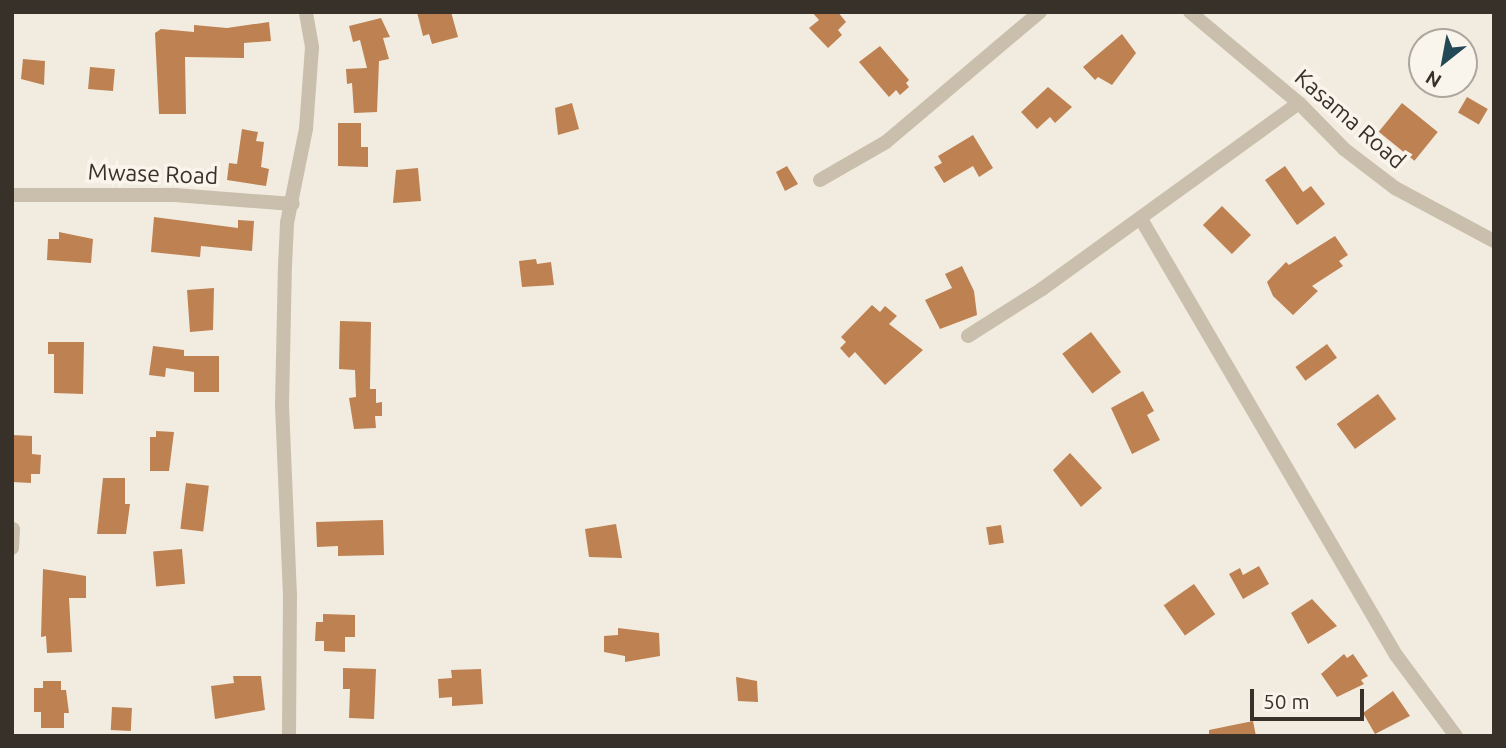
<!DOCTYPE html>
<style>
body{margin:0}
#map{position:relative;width:1506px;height:748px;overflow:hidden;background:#f1ecdf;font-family:Ubuntu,sans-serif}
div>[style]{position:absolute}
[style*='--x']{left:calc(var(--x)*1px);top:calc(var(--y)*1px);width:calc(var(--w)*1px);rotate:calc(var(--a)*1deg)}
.building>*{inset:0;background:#bd8152;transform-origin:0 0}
.street>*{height:14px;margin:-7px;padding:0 7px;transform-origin:7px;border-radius:7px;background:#c9bfac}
span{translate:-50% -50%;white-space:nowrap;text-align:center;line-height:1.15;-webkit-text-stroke:7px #f9f5ec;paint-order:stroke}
.street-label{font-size:23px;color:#37312a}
.frame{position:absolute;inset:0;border:14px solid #37312a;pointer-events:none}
.north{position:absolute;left:1408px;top:28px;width:70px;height:70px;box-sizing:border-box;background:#f9f5ec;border:2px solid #aba79e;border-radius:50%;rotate:211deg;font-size:19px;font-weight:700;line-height:28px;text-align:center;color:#37312a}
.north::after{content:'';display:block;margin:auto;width:24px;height:32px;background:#234856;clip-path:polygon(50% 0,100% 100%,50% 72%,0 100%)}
.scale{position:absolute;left:1250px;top:689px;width:114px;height:32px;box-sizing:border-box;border:4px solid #37312a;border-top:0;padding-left:9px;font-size:21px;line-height:24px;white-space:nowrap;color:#37312a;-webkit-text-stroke:5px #f9f5ec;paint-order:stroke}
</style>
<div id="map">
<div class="building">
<i style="clip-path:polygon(417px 12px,451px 12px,458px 37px,432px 44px,429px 34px,423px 36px)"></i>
<i style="clip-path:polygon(812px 12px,838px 12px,846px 22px,838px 30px,842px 35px,828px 48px,809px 28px,819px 20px)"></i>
<i style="clip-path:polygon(381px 18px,390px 37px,383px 38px,389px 59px,379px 61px,377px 112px,354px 113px,352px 83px,347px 84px,346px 69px,367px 68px,360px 40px,353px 42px,349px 26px)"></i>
<i style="clip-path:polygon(269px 22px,271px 41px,244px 43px,244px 58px,185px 57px,186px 114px,159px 114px,155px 33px,161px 29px,194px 32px,194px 25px,227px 28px)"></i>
<i style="clip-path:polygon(1122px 34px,1136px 53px,1112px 85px,1098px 77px,1095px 80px,1083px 67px)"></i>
<i style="clip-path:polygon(880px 46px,909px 80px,906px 83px,909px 87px,900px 95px,896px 90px,889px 97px,859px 62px)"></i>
<i style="clip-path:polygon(23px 59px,45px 61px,44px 85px,21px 79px)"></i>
<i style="left:90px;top:67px;width:25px;height:22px;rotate:5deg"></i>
<i style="clip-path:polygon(1048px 87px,1072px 107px,1055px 123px,1050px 117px,1037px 129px,1021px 112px)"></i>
<i style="left:1467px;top:97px;width:24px;height:18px;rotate:30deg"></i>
<i style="clip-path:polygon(572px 103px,579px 129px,558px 135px,555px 108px)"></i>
<i style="left:1402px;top:103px;width:46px;height:37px;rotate:39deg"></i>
<i style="clip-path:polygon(338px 123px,361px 123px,361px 147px,368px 147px,368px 167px,338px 166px)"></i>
<i style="clip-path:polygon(242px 129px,258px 132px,256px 141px,264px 142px,261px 167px,269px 169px,266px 186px,227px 180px,229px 163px,237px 164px)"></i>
<i style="clip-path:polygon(973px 135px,993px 168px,979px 177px,973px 166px,944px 183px,934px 167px,942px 163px,938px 156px)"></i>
<i style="clip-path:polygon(787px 166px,798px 184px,785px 191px,776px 172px)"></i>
<i style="clip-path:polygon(1285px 166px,1303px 192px,1311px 186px,1325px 204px,1297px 225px,1265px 180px)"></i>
<i style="clip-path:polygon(418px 168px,421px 201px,393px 203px,396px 170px)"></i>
<i style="left:1222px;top:206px;width:41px;height:27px;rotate:45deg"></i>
<i style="clip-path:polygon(154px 217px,238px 228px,238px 220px,254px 221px,252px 251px,201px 246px,200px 257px,151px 252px)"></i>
<i style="clip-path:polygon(59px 232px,93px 239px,91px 263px,47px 260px,48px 239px,59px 239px)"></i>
<i style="clip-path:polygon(1335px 236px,1348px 255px,1339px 261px,1343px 266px,1312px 286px,1318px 291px,1293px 315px,1273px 296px,1267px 282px,1286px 262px,1289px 265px)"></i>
<i style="clip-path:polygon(536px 259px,537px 264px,551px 262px,554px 285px,522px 287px,519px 261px)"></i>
<i style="clip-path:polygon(962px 266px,974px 291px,977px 315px,940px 329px,925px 300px,952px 288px,945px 274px)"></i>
<i style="clip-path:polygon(214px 288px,213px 330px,190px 332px,187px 290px)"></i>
<i style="clip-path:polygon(872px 305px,880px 312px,885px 306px,897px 316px,889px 324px,923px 350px,885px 385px,855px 352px,849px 358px,840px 348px,846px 342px,841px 337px)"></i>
<i style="clip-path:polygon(340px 321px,371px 322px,370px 389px,376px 389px,376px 403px,382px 402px,382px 416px,375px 416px,376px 428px,354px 429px,349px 398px,356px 397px,355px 370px,339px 369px)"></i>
<i style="left:1091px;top:332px;width:50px;height:36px;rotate:53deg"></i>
<i style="clip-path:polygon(48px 342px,84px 342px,83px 394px,54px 393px,54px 354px,48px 354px)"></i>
<i style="left:1327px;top:344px;width:17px;height:39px;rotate:54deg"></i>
<i style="clip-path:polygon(153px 346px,184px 350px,184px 356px,219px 356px,219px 392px,194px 392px,194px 372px,166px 368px,165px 377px,149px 375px)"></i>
<i style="clip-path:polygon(1143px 391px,1154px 411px,1147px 415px,1160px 440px,1132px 454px,1111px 408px)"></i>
<i style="left:1378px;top:394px;width:31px;height:51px;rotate:54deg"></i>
<i style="clip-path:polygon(156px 431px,174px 432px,169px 471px,150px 471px,150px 437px,156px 437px)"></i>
<i style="clip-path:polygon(12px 435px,32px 436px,32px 454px,41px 455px,40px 474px,31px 474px,31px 483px,12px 482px)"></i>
<i style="clip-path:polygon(1070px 453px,1102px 488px,1081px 507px,1053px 470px)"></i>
<i style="clip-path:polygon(103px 478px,125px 478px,125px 504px,130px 504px,126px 534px,97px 534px)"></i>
<i style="left:186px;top:483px;width:23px;height:46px;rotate:7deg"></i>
<i style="clip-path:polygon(383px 520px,384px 555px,338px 556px,338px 546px,317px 547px,316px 522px)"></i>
<i style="clip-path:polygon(616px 524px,622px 558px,589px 557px,585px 529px)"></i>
<i style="left:1001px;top:525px;width:18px;height:15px;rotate:81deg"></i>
<i style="left:182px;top:549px;width:35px;height:29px;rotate:85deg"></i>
<i style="clip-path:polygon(1259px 566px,1269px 584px,1243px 599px,1229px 574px,1240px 568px,1243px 575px)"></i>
<i style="clip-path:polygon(43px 569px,86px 576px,86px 598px,69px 598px,72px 652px,47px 653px,46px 636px,41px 637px)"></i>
<i style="left:1194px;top:584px;width:37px;height:37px;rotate:55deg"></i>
<i style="clip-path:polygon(1312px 599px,1337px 626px,1308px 644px,1291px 613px)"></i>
<i style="clip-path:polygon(323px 614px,355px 615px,355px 637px,345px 637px,345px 652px,324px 651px,324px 641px,315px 641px,316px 622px,323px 622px)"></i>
<i style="clip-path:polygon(618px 628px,659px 633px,660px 656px,625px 662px,625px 656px,604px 652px,604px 636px,618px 635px)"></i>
<i style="clip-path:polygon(1344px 654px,1347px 658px,1353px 654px,1368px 676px,1361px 680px,1364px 684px,1337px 697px,1321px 674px)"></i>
<i style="clip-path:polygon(343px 668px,376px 669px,374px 719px,349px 718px,350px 689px,343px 689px)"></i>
<i style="clip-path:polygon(481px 669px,483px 704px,452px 706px,452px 697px,439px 698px,438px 679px,452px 678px,451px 670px)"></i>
<i style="clip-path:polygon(233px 676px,261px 676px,265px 710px,215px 719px,211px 686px,234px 683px)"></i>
<i style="clip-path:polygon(736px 677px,757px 681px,758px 702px,738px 701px)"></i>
<i style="clip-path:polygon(43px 681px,61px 681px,61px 690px,66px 690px,69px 713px,64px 713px,64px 728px,41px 728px,41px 712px,34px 712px,34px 688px,43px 688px)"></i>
<i style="clip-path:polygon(1393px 691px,1410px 716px,1375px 734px,1363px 713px)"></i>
<i style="left:112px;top:707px;width:20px;height:23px;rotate:3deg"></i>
<i style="clip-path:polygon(1253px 721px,1256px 736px,1209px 736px,1209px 730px)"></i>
</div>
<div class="street">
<i style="--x:1190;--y:12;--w:142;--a:39.9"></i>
<i style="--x:1299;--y:103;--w:64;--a:45.6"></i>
<i style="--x:1344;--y:149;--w:64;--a:37.4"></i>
<i style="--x:1395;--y:188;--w:112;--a:28.2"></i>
<i style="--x:820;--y:180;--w:76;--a:-29.9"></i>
<i style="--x:886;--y:142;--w:202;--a:-40.2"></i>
<i style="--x:12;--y:195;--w:163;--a:0"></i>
<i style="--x:175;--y:195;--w:118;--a:4.4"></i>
<i style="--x:1141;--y:219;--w:505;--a:59.68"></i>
<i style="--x:1396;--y:655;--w:101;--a:53.5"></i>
<i style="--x:968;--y:336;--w:88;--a:-32.4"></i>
<i style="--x:1042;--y:289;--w:317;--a:-35.9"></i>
<i style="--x:12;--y:548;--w:19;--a:-87"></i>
<i style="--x:289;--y:736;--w:140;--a:-89.6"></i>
<i style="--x:290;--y:596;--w:190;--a:-92.4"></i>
<i style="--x:282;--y:406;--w:140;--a:-88.8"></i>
<i style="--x:285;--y:266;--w:43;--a:-87.3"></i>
<i style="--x:287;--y:223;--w:96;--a:-78.6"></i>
<i style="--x:306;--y:129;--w:82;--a:-85.8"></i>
<i style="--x:312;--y:47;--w:36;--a:-100"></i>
</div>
<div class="street-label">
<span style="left:1350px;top:119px;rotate:41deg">Kasama Road</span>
<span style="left:153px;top:174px;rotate:2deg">Mwase Road</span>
</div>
<div class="frame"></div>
<div class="north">N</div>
<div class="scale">50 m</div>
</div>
